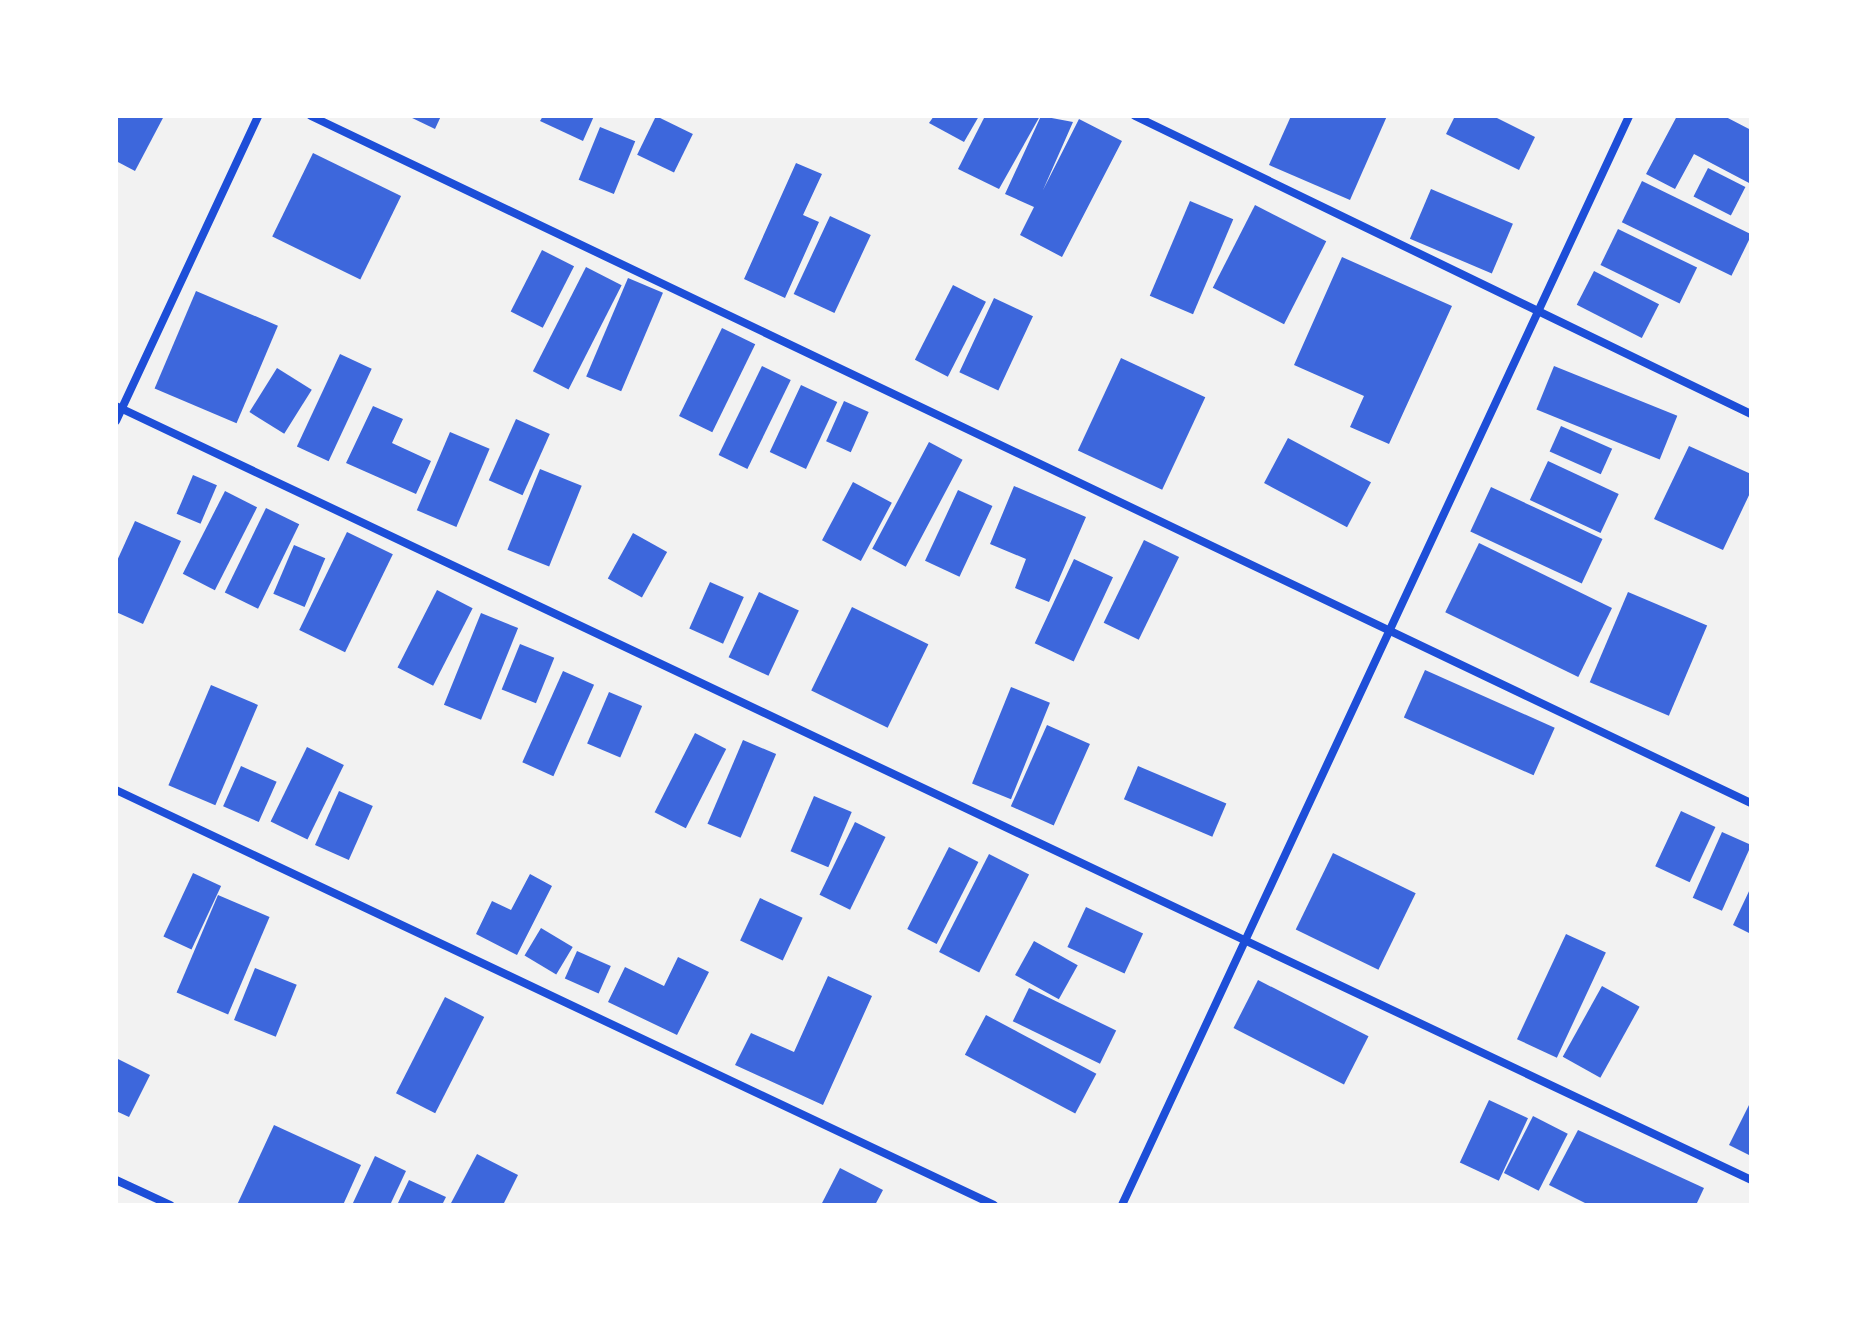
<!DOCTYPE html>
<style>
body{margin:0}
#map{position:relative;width:1867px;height:1321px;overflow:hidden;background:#f2f2f2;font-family:Rubik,sans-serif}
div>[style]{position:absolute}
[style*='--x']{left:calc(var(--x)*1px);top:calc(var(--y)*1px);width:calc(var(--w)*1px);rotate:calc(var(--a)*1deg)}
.building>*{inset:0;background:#3d67dc;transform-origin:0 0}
.minor>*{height:8px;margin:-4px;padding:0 4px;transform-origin:4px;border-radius:4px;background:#1d4ed8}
span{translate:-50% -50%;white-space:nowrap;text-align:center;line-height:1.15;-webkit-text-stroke:7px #fff;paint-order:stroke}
.frame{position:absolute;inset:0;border:118px solid #fff;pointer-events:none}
</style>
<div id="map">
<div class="building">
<i style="clip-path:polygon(116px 116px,164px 116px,135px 171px,116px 161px)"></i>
<i style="clip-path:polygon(408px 116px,441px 116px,435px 129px)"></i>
<i style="clip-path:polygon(543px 116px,594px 116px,583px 141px,540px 121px)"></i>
<i style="left:656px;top:116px;width:41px;height:43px;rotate:26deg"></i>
<i style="clip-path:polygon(934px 116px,979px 116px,964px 142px,929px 123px)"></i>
<i style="clip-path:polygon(985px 116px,1040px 116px,999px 189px,958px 169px)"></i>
<i style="clip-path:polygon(1041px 116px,1073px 122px,1043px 190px,1079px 119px,1122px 141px,1062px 257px,1020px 235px,1034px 207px,1005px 194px)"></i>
<i style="clip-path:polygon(1291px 116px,1387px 116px,1350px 200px,1269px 165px)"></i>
<i style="clip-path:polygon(1455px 116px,1493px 116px,1535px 137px,1519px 170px,1446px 134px)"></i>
<i style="clip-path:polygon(1677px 116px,1724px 116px,1751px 130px,1751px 184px,1694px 154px,1675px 189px,1646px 174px)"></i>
<i style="left:600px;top:127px;width:38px;height:57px;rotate:22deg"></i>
<i style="left:313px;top:153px;width:98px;height:93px;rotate:26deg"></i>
<i style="clip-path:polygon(796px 163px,822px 174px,803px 215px,819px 222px,785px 298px,744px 279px)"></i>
<i style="left:1708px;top:168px;width:42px;height:32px;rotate:27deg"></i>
<i style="left:1642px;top:181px;width:122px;height:46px;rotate:26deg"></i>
<i style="left:1431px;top:189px;width:89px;height:54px;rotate:23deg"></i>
<i style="left:1190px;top:201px;width:47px;height:103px;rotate:23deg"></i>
<i style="left:1255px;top:205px;width:80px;height:93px;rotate:27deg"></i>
<i style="left:830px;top:216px;width:45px;height:86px;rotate:25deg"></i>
<i style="left:1618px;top:229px;width:88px;height:40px;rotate:26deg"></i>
<i style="left:542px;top:250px;width:36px;height:69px;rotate:27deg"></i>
<i style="clip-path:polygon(1342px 257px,1452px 306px,1389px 444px,1350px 427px,1364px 396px,1294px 365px)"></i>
<i style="left:586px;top:267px;width:40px;height:117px;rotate:27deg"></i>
<i style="left:1594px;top:271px;width:73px;height:38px;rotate:27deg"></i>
<i style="left:628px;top:278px;width:38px;height:107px;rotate:23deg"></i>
<i style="left:953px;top:285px;width:37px;height:84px;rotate:27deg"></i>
<i style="left:196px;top:291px;width:89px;height:106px;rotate:23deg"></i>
<i style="left:994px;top:298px;width:43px;height:82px;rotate:25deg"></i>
<i style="left:722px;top:328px;width:37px;height:98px;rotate:26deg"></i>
<i style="left:340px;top:354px;width:35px;height:102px;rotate:25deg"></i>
<i style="left:1121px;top:358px;width:93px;height:102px;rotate:25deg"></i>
<i style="left:762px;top:366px;width:32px;height:99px;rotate:26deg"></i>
<i style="left:1554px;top:366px;width:133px;height:47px;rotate:22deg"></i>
<i style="left:277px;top:368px;width:41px;height:52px;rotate:32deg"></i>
<i style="left:801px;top:385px;width:40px;height:74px;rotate:25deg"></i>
<i style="left:844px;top:401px;width:27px;height:44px;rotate:24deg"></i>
<i style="clip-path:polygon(373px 406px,403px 419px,392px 443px,431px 461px,416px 494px,346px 463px)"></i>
<i style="left:516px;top:419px;width:37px;height:67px;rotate:24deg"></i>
<i style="left:1561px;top:426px;width:56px;height:28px;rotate:24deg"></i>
<i style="left:450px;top:432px;width:43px;height:85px;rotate:23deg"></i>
<i style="left:1288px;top:438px;width:94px;height:51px;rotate:28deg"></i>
<i style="left:929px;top:442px;width:38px;height:121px;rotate:28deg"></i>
<i style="clip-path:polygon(1689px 446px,1751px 474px,1751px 491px,1723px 550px,1654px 519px)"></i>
<i style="left:1548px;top:461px;width:78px;height:43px;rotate:25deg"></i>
<i style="left:540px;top:469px;width:45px;height:87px;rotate:22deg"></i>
<i style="left:193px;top:475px;width:26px;height:42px;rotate:23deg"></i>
<i style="left:853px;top:482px;width:44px;height:66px;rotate:28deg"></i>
<i style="clip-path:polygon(1014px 486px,1086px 517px,1049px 602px,1015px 588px,1026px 559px,990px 544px)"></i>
<i style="left:1491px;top:487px;width:123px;height:49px;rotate:25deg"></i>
<i style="left:958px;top:490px;width:38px;height:78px;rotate:25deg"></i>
<i style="left:225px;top:491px;width:36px;height:93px;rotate:27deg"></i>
<i style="left:266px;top:508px;width:37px;height:94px;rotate:26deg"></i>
<i style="clip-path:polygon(135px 521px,181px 541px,143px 624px,116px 612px,116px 563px)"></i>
<i style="left:347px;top:532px;width:51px;height:109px;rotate:26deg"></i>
<i style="left:633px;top:533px;width:39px;height:52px;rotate:29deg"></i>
<i style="left:1144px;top:540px;width:39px;height:92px;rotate:26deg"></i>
<i style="left:1479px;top:543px;width:148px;height:77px;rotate:26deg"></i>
<i style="left:294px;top:545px;width:34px;height:53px;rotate:23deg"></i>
<i style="left:1074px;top:559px;width:43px;height:93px;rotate:25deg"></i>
<i style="left:710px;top:582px;width:37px;height:51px;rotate:24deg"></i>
<i style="left:437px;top:590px;width:40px;height:87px;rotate:27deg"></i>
<i style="left:759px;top:592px;width:44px;height:72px;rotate:25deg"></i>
<i style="left:1628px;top:592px;width:86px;height:98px;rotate:23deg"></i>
<i style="left:852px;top:607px;width:85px;height:93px;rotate:26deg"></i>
<i style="left:481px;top:613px;width:40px;height:99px;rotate:22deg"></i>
<i style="left:520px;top:644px;width:37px;height:49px;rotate:22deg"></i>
<i style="left:1425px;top:670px;width:142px;height:52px;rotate:24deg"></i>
<i style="left:563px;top:671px;width:34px;height:100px;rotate:24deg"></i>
<i style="left:211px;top:685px;width:51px;height:109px;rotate:23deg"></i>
<i style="left:1011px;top:687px;width:42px;height:104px;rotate:22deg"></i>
<i style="left:609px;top:692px;width:36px;height:56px;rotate:23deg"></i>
<i style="left:1047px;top:725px;width:47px;height:89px;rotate:24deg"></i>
<i style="left:695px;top:733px;width:35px;height:89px;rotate:27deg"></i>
<i style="left:743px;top:740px;width:36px;height:91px;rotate:23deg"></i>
<i style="left:307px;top:747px;width:41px;height:83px;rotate:26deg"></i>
<i style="left:241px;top:766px;width:39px;height:44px;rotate:24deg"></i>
<i style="left:1138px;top:766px;width:96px;height:36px;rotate:23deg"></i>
<i style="left:339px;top:791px;width:37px;height:59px;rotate:24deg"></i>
<i style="left:814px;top:796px;width:41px;height:60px;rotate:23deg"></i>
<i style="left:1681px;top:811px;width:38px;height:61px;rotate:25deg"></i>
<i style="left:855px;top:822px;width:34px;height:81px;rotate:26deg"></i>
<i style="left:1722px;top:832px;width:32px;height:72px;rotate:24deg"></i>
<i style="left:949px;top:847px;width:33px;height:92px;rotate:27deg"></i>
<i style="left:1333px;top:853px;width:92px;height:85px;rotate:26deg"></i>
<i style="left:989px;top:854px;width:45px;height:110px;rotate:27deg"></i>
<i style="left:193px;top:873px;width:31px;height:70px;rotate:25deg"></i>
<i style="clip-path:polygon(530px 874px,552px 886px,517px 955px,476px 934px,492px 901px,511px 910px)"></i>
<i style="clip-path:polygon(1751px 887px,1751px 934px,1733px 925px)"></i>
<i style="left:218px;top:895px;width:56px;height:106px;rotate:23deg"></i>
<i style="left:760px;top:898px;width:47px;height:47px;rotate:25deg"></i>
<i style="left:1086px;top:907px;width:63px;height:44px;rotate:25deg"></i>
<i style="left:541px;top:928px;width:37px;height:32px;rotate:31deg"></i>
<i style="left:1566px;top:934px;width:44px;height:116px;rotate:25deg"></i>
<i style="left:1034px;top:941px;width:50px;height:39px;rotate:29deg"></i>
<i style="left:577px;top:951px;width:37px;height:30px;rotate:24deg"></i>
<i style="clip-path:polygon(678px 957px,709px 972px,677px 1035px,608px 1002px,625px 967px,664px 986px)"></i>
<i style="left:255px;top:968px;width:45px;height:56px;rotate:22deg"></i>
<i style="clip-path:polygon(828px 976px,872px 996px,823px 1105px,735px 1065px,751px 1033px,794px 1052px)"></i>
<i style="left:1258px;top:980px;width:124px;height:54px;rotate:27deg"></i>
<i style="left:1602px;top:986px;width:43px;height:81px;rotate:29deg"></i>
<i style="left:1029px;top:988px;width:97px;height:37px;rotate:26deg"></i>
<i style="left:445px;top:997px;width:44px;height:108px;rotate:27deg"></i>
<i style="left:986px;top:1015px;width:125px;height:45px;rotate:28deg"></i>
<i style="clip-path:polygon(116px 1058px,150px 1075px,129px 1117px,116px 1111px)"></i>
<i style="left:1489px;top:1100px;width:43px;height:69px;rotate:25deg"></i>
<i style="clip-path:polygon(1751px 1101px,1751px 1156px,1729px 1145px)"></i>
<i style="left:1533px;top:1116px;width:39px;height:64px;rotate:27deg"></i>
<i style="clip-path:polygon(274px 1125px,361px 1165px,343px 1205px,237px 1205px)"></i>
<i style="clip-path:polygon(1578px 1130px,1704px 1188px,1696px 1205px,1589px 1205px,1549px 1185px)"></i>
<i style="clip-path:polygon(477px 1154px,518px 1175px,503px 1205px,450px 1205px)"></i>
<i style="clip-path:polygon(375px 1156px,406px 1171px,390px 1205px,352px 1205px)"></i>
<i style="clip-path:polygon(840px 1168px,883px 1190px,875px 1205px,821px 1205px)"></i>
<i style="clip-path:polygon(409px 1180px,446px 1197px,442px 1205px,397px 1205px)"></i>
</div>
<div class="minor">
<i style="--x:311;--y:116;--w:1595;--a:25.51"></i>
<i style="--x:1135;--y:116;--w:684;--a:25.82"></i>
<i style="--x:116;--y:406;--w:1809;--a:25.33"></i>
<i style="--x:116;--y:421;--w:336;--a:-65"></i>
<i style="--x:116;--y:790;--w:971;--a:25.3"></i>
<i style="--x:116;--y:1180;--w:60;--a:24.8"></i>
<i style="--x:1122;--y:1205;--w:1201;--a:-65.03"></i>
</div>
<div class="frame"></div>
</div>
